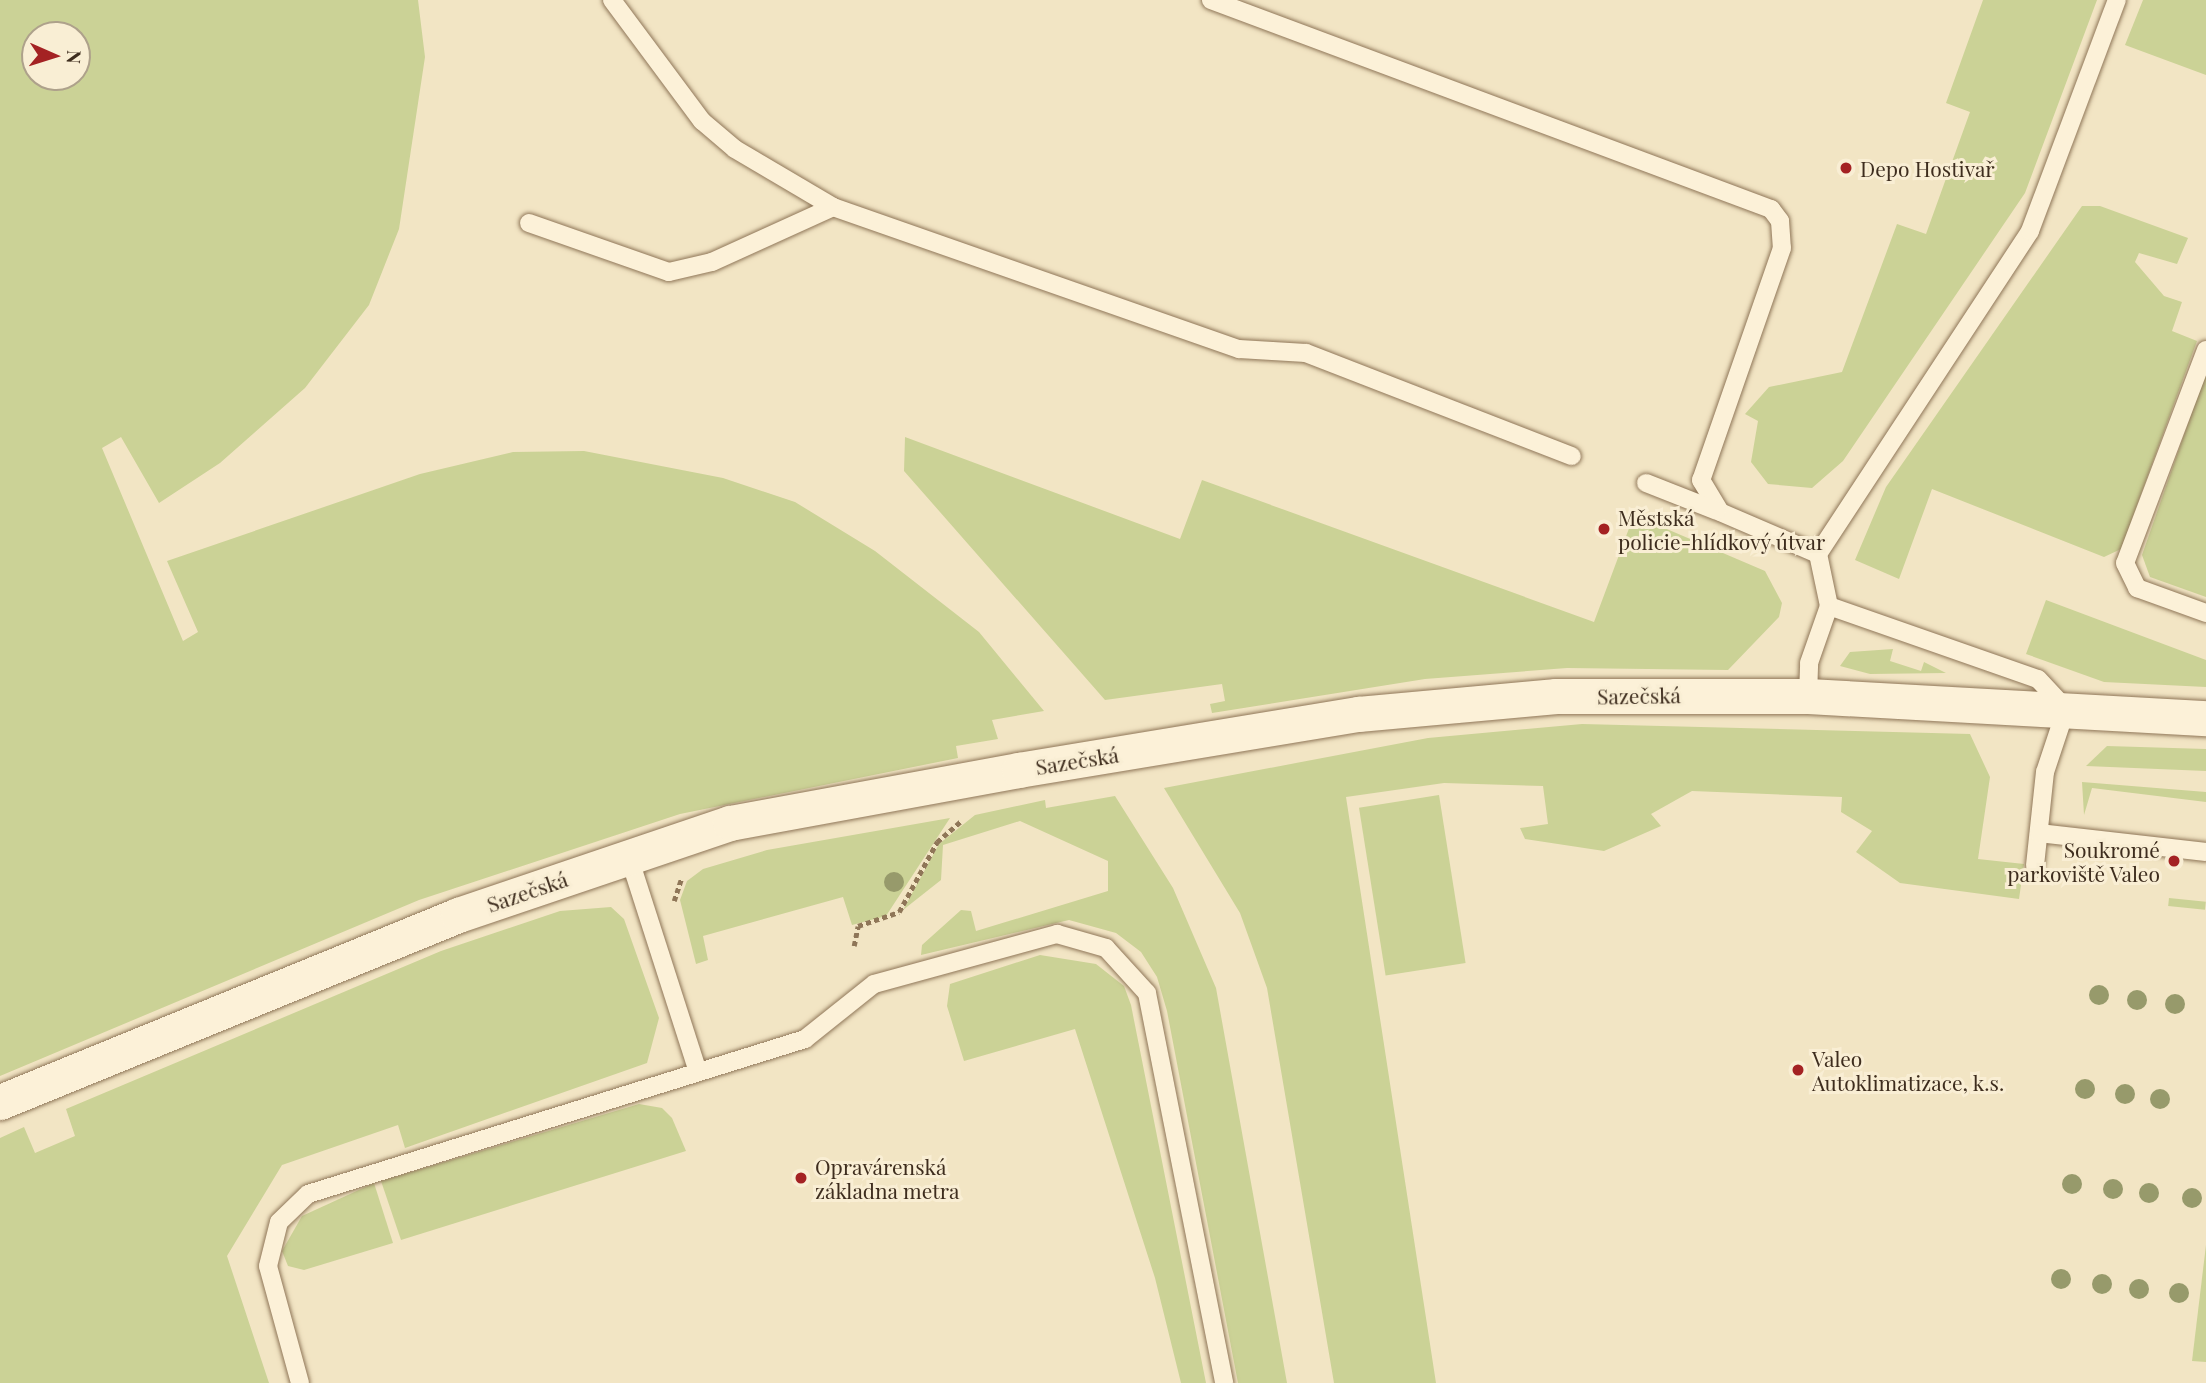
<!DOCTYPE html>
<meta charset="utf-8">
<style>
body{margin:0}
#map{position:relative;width:2206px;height:1383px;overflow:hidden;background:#f2e5c4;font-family:"Playfair Display",serif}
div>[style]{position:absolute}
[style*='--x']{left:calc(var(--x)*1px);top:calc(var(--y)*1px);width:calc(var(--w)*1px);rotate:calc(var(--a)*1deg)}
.green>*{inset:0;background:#cbd296;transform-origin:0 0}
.path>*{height:4.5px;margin-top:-2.25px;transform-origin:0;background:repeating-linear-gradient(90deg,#8f7658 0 5px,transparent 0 8.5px)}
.roads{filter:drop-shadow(0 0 2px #8f7658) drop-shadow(0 0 2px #8f7658)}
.service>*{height:18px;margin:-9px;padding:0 9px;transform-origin:9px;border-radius:9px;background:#fcf1d8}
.minor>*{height:35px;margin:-17.5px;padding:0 17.5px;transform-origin:17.5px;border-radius:17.5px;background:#fcf1d8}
.trees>*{width:20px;height:20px;margin:-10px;border-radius:50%;background:#979a6b}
.dots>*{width:19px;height:19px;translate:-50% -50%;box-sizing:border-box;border:4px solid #f9eed4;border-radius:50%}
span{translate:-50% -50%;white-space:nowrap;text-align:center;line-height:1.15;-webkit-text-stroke:6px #f9eed4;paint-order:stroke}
.poi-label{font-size:21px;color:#3e2d1e}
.left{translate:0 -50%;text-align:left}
.right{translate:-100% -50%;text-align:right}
.street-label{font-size:21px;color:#3e2d1e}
.north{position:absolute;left:21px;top:21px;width:70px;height:70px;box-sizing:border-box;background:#f9eed4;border:2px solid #aea18b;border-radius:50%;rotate:93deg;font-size:19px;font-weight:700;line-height:28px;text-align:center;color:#3e2d1e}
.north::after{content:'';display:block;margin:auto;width:24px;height:32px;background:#a42223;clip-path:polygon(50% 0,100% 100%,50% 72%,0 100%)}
</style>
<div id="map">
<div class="green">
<i style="clip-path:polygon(evenodd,0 0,418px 0,425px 57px,399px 229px,369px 305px,305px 388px,220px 463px,159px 503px,121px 437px,102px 448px,183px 641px,198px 632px,167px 561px,420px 474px,513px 452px,584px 451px,723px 478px,795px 502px,875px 551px,979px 632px,1044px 711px,992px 720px,998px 739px,956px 746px,958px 758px,680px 814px,419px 900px,0 1076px,0 0,77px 35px,77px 77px,35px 77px,35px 35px,77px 35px)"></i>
<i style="clip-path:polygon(1983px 0,2097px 0,2025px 193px,1843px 461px,1812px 488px,1768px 484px,1751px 462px,1758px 421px,1745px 414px,1769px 387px,1842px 372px,1897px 224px,1926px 234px,1970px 112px,1946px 103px)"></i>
<i style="clip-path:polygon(2143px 0,2206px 0,2206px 75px,2125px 45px)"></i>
<i style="clip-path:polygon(2082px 206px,2100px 206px,2188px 238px,2177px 264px,2139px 253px,2135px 262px,2164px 296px,2182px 302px,2172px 331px,2197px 341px,2121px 549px,2104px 557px,1932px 489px,1899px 579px,1855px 560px,1886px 487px)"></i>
<i style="clip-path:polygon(2206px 372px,2206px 597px,2150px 577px,2142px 555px)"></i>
<i style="clip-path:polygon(905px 437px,1180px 539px,1202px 480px,1594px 622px,1634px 515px,1765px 571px,1782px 603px,1779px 617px,1728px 670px,1567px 668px,1425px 679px,1212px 713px,1210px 704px,1225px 701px,1222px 684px,1105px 700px,904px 471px)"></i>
<i style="clip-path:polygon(2046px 600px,2206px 660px,2206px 687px,2104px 682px,2026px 654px)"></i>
<i style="clip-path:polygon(1893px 649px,1890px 661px,1921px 671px,1924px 662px,1946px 673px,1870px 674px,1840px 666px,1850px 652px)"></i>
<i style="clip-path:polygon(1582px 724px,1970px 734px,1990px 777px,1978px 859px,2024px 864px,2019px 899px,1900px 883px,1856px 852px,1872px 831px,1841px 812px,1842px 797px,1692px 791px,1651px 814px,1661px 826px,1604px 851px,1525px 839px,1520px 828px,1548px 824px,1543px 786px,1444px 783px,1346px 797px,1436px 1383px,1334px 1383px,1267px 988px,1240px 913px,1164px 788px,1428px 738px)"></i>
<i style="clip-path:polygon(2107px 746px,2206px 749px,2206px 771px,2086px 766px)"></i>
<i style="clip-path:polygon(2082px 782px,2206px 792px,2206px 802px,2092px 788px,2084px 815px)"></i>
<i style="left:1439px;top:795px;width:170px;height:81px;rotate:81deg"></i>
<i style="clip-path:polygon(1115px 796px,1173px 888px,1216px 988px,1287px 1383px,1238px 1383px,1167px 1011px,1157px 977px,1141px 952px,1116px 933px,1069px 920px,921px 955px,922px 945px,961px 910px,971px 911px,976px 931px,1108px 891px,1108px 861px,1020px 821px,943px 845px,941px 880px,903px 910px,939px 844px,975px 815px,1045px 800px,1046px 808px)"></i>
<i style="clip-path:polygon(950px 818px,886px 916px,852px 925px,843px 897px,703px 936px,708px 960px,696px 964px,680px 900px,687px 881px,703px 869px,767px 850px)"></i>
<i style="left:2169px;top:898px;width:37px;height:8px;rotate:6deg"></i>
<i style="clip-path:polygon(611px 907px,624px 919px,659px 1018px,647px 1063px,405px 1148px,398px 1125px,282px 1165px,227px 1256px,269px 1383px,0 1383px,0 1138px,24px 1127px,35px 1153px,75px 1136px,66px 1109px,441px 951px,560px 911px)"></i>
<i style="clip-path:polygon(1040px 955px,1096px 964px,1124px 986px,1131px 1005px,1206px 1383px,1181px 1383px,1155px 1278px,1075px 1029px,964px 1061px,947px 1006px,950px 984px)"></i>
<i style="clip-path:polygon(639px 1104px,662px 1108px,672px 1118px,686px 1151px,401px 1240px,381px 1181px)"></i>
<i style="clip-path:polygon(374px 1183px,393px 1243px,304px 1270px,288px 1266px,282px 1251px,302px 1216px)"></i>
<i style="clip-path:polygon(2206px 1245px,2206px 1362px,2192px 1361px)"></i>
</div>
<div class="path">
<i style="--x:674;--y:901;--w:23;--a:-72"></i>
<i style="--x:854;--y:946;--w:20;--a:-79"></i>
<i style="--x:858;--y:926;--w:43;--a:-18.9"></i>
<i style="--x:899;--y:912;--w:80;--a:-61.5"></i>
<i style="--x:937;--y:842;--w:32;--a:-41"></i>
</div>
<div class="roads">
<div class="service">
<i style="--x:612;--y:0;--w:151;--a:53.4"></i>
<i style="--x:702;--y:121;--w:43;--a:40.3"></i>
<i style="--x:735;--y:149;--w:114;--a:30.6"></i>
<i style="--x:833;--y:207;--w:430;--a:19.3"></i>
<i style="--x:1239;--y:349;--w:67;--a:3.4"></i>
<i style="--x:1306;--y:353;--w:285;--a:21.2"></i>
<i style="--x:1211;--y:0;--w:598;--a:20.47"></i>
<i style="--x:1771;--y:209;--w:15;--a:53"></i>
<i style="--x:1780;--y:221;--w:27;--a:86"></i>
<i style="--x:1782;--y:248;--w:246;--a:109.2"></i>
<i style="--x:1701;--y:480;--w:37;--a:59"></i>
<i style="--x:1720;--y:512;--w:107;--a:23.2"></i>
<i style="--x:529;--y:223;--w:148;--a:19.3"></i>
<i style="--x:669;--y:272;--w:44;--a:-13.1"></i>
<i style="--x:712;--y:262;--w:133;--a:-24.4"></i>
<i style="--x:2206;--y:350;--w:228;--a:110.8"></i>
<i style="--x:2125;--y:563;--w:28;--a:64"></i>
<i style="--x:2137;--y:588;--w:73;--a:19.9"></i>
<i style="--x:1646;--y:483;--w:76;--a:21.5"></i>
<i style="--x:1829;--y:606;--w:221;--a:19.3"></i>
<i style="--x:2038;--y:679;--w:41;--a:47"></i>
<i style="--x:2066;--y:709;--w:66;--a:108.4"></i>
<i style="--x:2045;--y:772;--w:94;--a:96.1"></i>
<i style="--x:1808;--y:696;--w:33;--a:-88"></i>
<i style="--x:1809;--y:663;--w:60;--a:-70.7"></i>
<i style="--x:1829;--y:606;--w:53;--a:-101.9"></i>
<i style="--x:1818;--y:554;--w:386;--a:-56.7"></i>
<i style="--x:2030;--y:231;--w:247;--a:-69.4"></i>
<i style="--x:2039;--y:833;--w:168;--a:6.5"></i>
<i style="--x:629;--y:857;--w:223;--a:72.2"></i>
<i style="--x:300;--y:1383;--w:121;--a:-105.3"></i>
<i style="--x:268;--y:1266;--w:45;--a:-76"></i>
<i style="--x:279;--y:1222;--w:40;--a:-44"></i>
<i style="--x:308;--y:1194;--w:521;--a:-17.32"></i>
<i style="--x:805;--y:1039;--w:88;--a:-38.6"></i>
<i style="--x:874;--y:984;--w:190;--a:-15.3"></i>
<i style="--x:1057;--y:934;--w:51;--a:15.9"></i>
<i style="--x:1106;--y:948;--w:61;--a:47.7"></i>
<i style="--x:1147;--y:993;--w:398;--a:78.8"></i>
</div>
<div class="minor">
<i style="--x:0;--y:1102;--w:495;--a:-22.2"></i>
<i style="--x:458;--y:915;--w:287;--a:-18.7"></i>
<i style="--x:730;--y:823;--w:294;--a:-10.4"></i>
<i style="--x:1019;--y:770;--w:344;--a:-9.4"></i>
<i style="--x:1358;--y:714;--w:199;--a:-5.2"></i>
<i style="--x:1556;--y:696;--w:252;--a:0"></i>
<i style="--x:1808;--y:696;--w:399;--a:3.2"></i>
</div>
</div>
<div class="trees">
<i style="left:894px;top:882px"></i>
<i style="left:2099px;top:995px"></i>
<i style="left:2137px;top:1000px"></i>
<i style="left:2175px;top:1004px"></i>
<i style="left:2085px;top:1089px"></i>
<i style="left:2125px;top:1094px"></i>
<i style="left:2160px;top:1099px"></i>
<i style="left:2072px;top:1184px"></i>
<i style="left:2113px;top:1189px"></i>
<i style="left:2149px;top:1193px"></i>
<i style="left:2192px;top:1198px"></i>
<i style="left:2061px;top:1279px"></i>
<i style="left:2102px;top:1284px"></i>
<i style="left:2139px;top:1289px"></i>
<i style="left:2179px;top:1293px"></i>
</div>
<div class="dots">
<i style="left:1846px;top:168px;background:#a42223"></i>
<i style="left:1604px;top:529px;background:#a42223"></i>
<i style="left:2174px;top:861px;background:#a42223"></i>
<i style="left:1798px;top:1070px;background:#a42223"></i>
<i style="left:801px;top:1178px;background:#a42223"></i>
</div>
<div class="poi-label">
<span class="left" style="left:1860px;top:168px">Depo Hostivař</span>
<span class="left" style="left:1618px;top:529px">Městská<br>policie-hlídkový útvar</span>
<span class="right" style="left:2160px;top:861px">Soukromé<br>parkoviště Valeo</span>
<span class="left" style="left:1812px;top:1070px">Valeo<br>Autoklimatizace, k.s.</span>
<span class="left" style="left:815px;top:1178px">Opravárenská<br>základna metra</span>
</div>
<div class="street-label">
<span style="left:1639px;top:695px;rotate:-1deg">Sazečská</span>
<span style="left:1077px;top:760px;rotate:-9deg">Sazečská</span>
<span style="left:527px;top:891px;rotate:-19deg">Sazečská</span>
</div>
<div class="north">N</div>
</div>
